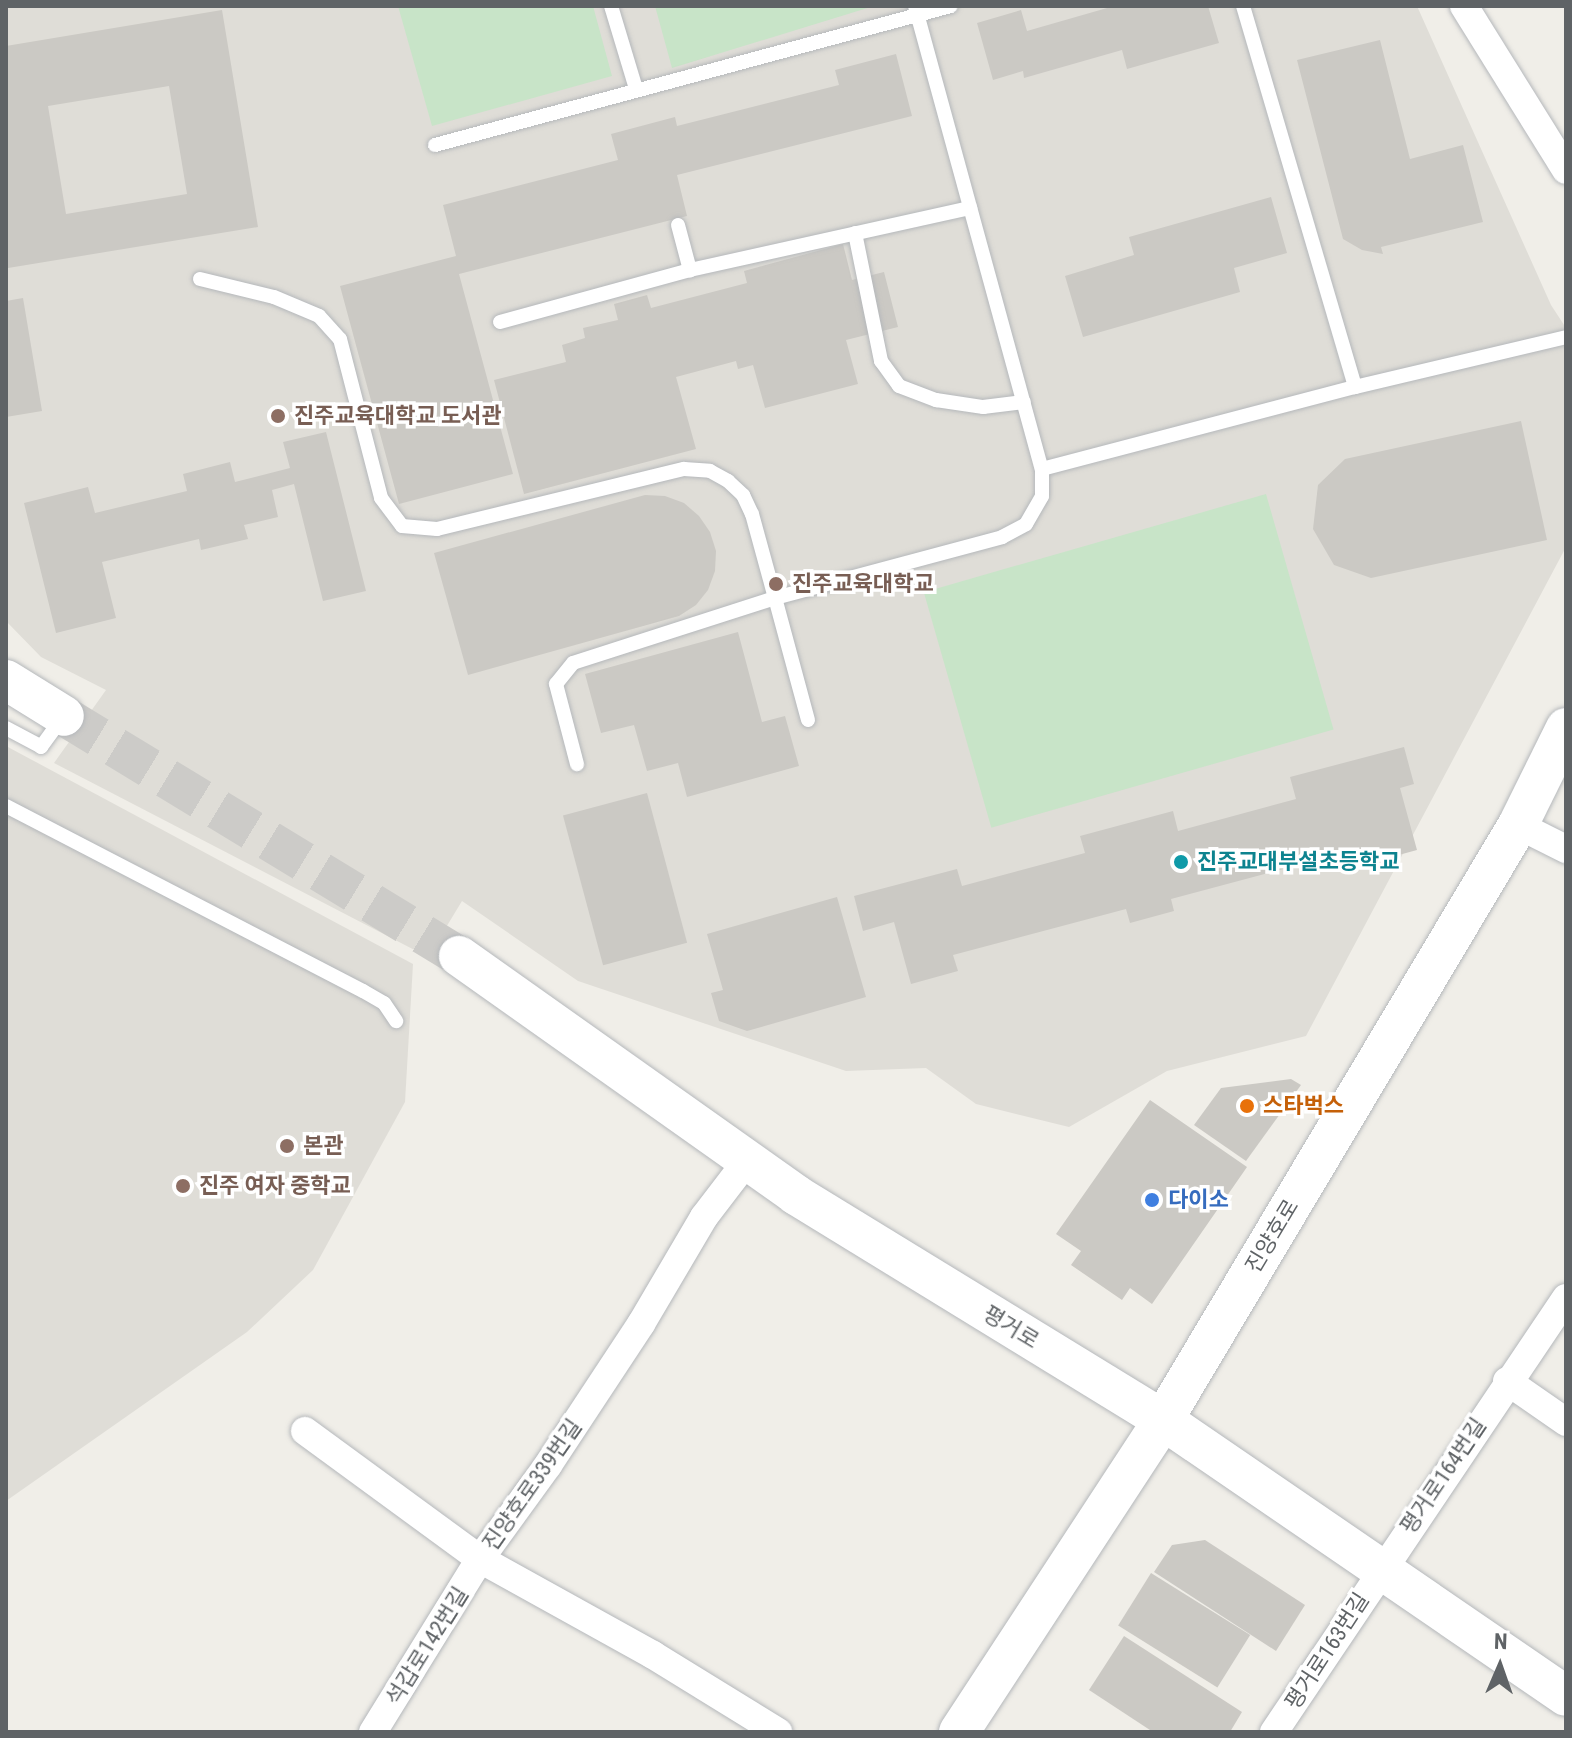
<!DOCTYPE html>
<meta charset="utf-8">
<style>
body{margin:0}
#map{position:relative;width:1572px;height:1738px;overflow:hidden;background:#f0eee8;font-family:"Roboto Condensed","Noto Sans KR",sans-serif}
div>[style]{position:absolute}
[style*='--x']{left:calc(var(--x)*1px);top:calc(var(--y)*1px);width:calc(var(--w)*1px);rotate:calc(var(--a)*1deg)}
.education>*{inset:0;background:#dfddd7}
.green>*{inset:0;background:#c8e4c8;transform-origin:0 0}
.building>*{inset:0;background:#cbc9c4;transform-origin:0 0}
.secondary-tunnel>*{height:40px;margin-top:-20px;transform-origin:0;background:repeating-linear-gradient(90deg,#cccbc8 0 40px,transparent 0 60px)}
.roads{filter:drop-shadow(0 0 2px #b5b8bb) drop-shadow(0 0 2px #b5b8bb)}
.lane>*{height:14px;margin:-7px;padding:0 7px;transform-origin:7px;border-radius:7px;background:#fff}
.street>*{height:28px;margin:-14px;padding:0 14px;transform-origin:14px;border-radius:14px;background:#fff}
.secondary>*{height:40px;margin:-20px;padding:0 20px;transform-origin:20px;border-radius:20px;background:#fff}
.dots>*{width:22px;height:22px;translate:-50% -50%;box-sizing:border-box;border:4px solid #fff;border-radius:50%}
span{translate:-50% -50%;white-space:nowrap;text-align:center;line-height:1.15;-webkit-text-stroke:7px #fff;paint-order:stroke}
.education-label{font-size:22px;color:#785e54;font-weight:700}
.left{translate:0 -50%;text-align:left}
.culture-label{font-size:22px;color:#0d838f;font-weight:700}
.food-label{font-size:22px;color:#c56008;font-weight:700}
.shop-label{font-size:22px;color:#366cbe;font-weight:700}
.street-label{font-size:22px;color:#5f6366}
.frame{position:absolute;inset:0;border:8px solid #5f6366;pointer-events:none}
.north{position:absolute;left:1460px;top:1626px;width:80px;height:80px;-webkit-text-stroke:6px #fff;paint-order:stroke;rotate:2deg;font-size:22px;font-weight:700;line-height:32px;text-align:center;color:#5f6366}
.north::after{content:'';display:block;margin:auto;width:28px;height:36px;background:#5f6366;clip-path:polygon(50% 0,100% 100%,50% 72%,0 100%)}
</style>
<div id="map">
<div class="education">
<i style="clip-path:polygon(6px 6px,1417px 6px,1551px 305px,1566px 328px,1566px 547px,1306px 1036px,1167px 1071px,1069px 1127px,976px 1104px,926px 1068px,846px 1071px,578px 981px,462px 901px,428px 957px,54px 763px,106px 690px,41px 657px,6px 621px)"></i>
<i style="clip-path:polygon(6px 746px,413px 964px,405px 1102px,313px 1270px,247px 1332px,6px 1501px)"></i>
</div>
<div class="green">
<i style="clip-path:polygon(398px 6px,593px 6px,612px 76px,432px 126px)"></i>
<i style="clip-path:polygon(655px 6px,874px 6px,672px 68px)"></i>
<i style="left:1266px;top:494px;width:245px;height:356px;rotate:74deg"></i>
</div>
<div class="building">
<i style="clip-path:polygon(1114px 6px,1208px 6px,1219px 43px,1127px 69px,1122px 50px,1024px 78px,1023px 71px,993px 80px,977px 23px,1021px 10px,1027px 31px)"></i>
<i style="clip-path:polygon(evenodd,222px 10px,258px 227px,8px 268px,6px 46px,222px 10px,169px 86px,187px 194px,66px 214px,48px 106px,169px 86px)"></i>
<i style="clip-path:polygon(1380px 40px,1410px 159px,1463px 145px,1483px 222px,1381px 247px,1383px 254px,1362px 250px,1343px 239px,1297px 60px)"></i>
<i style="clip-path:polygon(896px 54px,912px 116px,677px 175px,687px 216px,459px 274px,513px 474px,399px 504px,340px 286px,456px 256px,443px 205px,618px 160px,611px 134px,675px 117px,677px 126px,839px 85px,835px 70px)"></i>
<i style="clip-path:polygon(1271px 197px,1287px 253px,1234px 268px,1240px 292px,1083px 337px,1065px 276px,1134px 255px,1129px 237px)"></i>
<i style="clip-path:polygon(843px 244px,852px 280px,884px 272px,898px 327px,846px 340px,858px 384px,765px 408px,753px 365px,738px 369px,736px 361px,676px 377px,696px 449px,524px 494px,494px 380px,566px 362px,562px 345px,585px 338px,583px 328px,618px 320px,614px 304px,647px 295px,651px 308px,747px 283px,744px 271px)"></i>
<i style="clip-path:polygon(23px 298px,42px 411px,6px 417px,6px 301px)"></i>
<i style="clip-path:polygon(1521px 421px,1547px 540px,1371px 578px,1334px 565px,1313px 529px,1318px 485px,1345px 459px)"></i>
<i style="clip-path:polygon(326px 432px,366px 591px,323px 601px,294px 484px,272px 490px,278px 517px,244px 525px,248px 539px,201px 550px,199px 539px,102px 562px,116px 618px,56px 633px,24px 503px,88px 487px,95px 513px,187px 491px,183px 474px,230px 462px,235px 482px,290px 468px,283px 442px)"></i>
<i style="clip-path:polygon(645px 495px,665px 496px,684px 503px,699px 516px,710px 532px,716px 551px,715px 571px,708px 590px,696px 605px,679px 616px,468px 675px,434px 553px)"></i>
<i style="clip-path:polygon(738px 632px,762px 722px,785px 716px,799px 766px,687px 797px,678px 763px,647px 771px,634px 725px,601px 733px,585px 674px)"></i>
<i style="clip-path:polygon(1404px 747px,1414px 784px,1400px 788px,1417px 850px,1340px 871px,1336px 855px,1171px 899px,1174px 911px,1130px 923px,1126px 909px,953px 955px,958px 971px,911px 984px,894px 922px,863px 931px,854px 896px,957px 869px,962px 886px,1085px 853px,1080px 836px,1173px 811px,1178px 831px,1296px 799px,1290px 777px)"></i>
<i style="left:647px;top:793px;width:155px;height:87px;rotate:75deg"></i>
<i style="clip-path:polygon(837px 897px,866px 997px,747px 1031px,719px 1021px,711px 993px,723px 990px,707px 934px)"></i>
<i style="clip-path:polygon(1291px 1079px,1301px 1085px,1246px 1161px,1194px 1125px,1221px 1088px)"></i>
<i style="clip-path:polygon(1150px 1100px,1247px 1167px,1152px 1304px,1130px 1288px,1122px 1300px,1071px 1265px,1081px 1251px,1056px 1234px)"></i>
<i style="clip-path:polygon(1205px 1540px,1305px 1605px,1276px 1651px,1154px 1572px,1172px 1545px)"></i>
<i style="left:1151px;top:1573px;width:117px;height:62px;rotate:32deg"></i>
<i style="clip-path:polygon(1124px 1636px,1242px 1712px,1230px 1732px,1153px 1732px,1089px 1690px)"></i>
</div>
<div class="secondary-tunnel">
<i style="--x:64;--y:716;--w:462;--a:31.3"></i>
</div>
<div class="roads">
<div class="lane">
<i style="--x:611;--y:6;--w:87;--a:73.2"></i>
<i style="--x:915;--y:6;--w:480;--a:74.7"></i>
<i style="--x:1042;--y:469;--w:324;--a:-14.7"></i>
<i style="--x:1355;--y:387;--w:217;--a:-13.3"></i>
<i style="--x:1243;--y:6;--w:397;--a:73.6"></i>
<i style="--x:435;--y:145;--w:534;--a:-15.08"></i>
<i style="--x:678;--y:225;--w:47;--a:75.1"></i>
<i style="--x:855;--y:233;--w:131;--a:78.5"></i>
<i style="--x:881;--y:361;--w:31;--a:54"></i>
<i style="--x:899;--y:386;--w:40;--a:21"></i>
<i style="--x:936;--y:400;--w:48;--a:8.5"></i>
<i style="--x:983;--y:407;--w:41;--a:-7"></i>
<i style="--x:200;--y:279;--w:76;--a:13.7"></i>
<i style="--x:274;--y:297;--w:49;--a:22.9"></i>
<i style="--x:319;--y:316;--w:31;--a:48"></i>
<i style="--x:340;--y:339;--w:164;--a:75.5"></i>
<i style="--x:381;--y:498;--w:35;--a:53"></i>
<i style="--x:402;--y:526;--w:35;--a:5"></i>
<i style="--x:437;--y:529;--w:254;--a:-13.7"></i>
<i style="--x:684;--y:469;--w:26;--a:4"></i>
<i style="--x:710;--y:471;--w:21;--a:29"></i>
<i style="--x:728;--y:481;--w:21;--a:43"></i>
<i style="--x:743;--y:495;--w:21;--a:65"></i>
<i style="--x:752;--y:514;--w:87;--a:74.7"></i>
<i style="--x:775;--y:598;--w:212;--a:162.2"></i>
<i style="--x:573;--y:663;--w:27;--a:129"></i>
<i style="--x:556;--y:684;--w:83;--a:75.3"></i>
<i style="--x:500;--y:322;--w:197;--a:-15.3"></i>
<i style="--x:690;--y:270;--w:287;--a:-12.5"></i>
<i style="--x:808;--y:720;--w:126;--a:-105.1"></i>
<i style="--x:775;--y:598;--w:235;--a:-15"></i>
<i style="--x:1002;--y:537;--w:27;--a:-28"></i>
<i style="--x:1026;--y:524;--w:32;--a:-60"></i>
<i style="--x:1042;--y:496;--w:27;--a:-90"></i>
<i style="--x:6;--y:728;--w:40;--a:28"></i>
<i style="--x:41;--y:747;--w:36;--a:-54"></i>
<i style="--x:6;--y:806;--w:402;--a:27.4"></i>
<i style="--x:363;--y:991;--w:24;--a:30"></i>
<i style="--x:384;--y:1003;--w:22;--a:56"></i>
</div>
<div class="street">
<i style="--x:1464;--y:6;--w:193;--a:58.1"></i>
<i style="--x:1518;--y:825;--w:54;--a:26.6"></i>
<i style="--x:1507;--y:1381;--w:72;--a:34.8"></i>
<i style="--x:305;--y:1431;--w:217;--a:36.2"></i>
<i style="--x:480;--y:1559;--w:198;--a:29"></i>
<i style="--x:653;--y:1655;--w:147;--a:31.6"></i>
<i style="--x:373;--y:1732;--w:203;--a:-58.3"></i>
<i style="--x:480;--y:1559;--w:116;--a:-54.1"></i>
<i style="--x:548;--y:1465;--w:169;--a:-56.6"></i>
<i style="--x:641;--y:1324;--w:124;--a:-59.5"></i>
<i style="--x:704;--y:1217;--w:69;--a:-52.6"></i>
<i style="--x:1274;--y:1732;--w:523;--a:-56.07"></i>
</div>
<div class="secondary">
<i style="--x:6;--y:680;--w:68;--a:31.8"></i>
<i style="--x:459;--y:956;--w:413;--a:35.3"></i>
<i style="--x:796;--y:1195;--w:430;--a:31.5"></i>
<i style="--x:1163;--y:1420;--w:488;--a:34.4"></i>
<i style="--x:959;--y:1732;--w:373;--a:-56.8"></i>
<i style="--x:1163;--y:1420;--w:693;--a:-59.18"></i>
<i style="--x:1518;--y:825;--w:108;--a:-63.7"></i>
</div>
</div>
<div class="dots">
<i style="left:278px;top:416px;background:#8d6e63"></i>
<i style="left:776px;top:584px;background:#8d6e63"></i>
<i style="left:1181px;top:862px;background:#0f9aa8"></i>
<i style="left:1247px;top:1106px;background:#e8710a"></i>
<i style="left:287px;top:1146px;background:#8d6e63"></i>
<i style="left:183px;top:1186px;background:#8d6e63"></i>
<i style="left:1152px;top:1200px;background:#3f7fe0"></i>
</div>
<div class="education-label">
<span class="left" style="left:294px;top:416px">진주교육대학교 도서관</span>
<span class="left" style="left:792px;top:584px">진주교육대학교</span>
<span class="left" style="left:303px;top:1146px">본관</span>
<span class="left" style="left:199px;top:1186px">진주 여자 중학교</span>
</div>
<div class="culture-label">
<span class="left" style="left:1197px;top:862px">진주교대부설초등학교</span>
</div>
<div class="food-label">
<span class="left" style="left:1263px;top:1106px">스타벅스</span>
</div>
<div class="shop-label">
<span class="left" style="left:1168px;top:1200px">다이소</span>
</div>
<div class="street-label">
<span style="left:1272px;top:1236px;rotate:-59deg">진양호로</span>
<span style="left:1011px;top:1327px;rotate:31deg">평거로</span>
<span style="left:1443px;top:1476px;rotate:-56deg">평거로164번길</span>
<span style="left:532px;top:1485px;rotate:-55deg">진양호로339번길</span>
<span style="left:427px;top:1646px;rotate:-58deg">석갑로142번길</span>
<span style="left:1327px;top:1651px;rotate:-57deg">평거로163번길</span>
</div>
<div class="frame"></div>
<div class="north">N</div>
</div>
